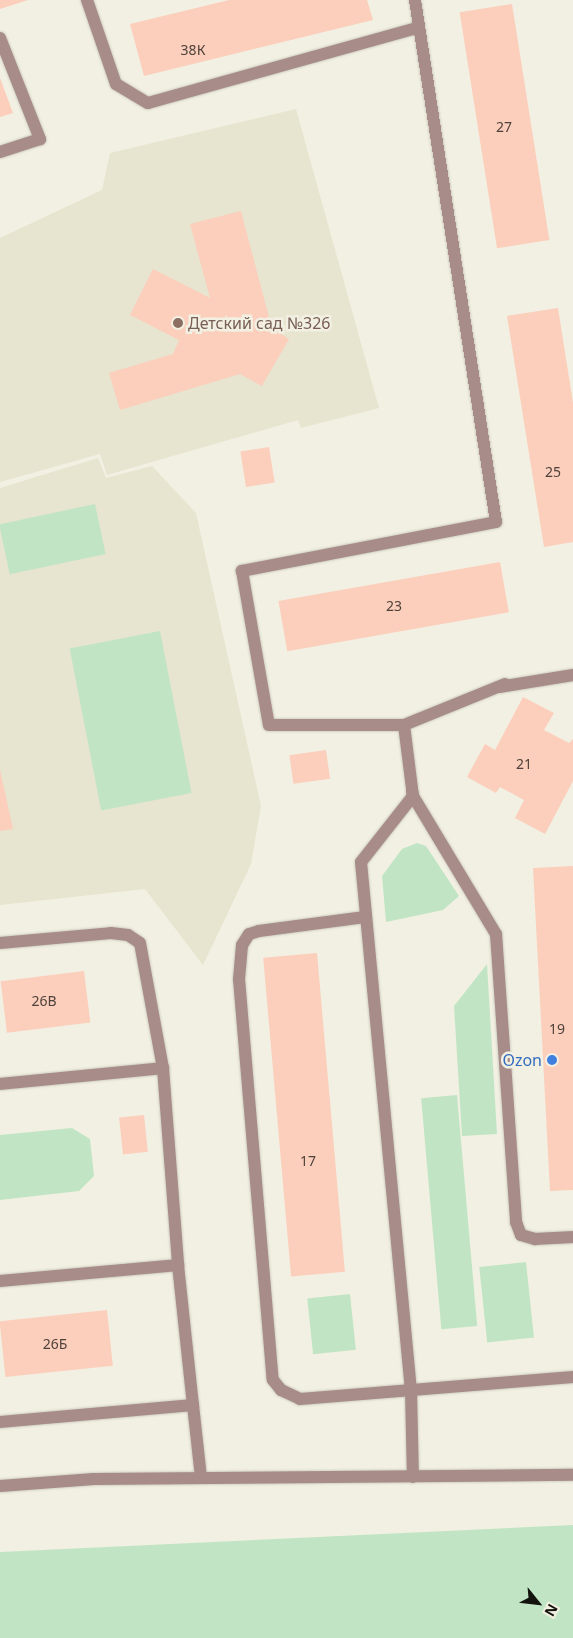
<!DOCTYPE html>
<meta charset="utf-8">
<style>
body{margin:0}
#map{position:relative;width:573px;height:1638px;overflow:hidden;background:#f2f0e2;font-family:"Noto Sans",sans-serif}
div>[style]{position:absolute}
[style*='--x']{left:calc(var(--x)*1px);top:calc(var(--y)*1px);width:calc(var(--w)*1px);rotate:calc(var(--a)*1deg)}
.built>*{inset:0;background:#e7e4cf}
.green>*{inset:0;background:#c1e5c4;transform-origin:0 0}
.building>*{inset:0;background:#fccebc;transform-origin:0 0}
.roads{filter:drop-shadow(0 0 1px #cecdc0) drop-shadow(0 0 1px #cecdc0)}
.lane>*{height:12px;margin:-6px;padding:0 6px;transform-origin:6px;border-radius:6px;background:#a78c89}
.street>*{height:12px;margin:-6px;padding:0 6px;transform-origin:6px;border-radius:6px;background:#a78c89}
.dots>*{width:14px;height:14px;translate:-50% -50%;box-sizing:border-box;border:2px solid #f2f0e2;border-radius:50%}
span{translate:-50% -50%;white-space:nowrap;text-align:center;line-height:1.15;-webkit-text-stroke:5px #f2f0e2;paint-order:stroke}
.number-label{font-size:14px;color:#4e423a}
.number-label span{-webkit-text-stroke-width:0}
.education-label{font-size:16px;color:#785e54}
.left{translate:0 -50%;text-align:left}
.shop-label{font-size:16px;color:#366cbe}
.right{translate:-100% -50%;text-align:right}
.north{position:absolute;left:513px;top:1578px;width:50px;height:50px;-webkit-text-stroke:4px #f2f0e2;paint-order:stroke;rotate:119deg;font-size:14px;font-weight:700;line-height:20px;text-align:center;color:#14140f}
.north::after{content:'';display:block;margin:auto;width:18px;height:22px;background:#14140f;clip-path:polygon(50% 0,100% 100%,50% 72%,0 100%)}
</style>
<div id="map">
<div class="built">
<i style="clip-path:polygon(296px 109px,379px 408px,301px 428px,298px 420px,107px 475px,100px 454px,0 482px,0 238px,102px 190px,110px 153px)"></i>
<i style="clip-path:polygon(98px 458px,106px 478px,152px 466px,196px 513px,261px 806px,251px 864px,203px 965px,145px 889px,0 905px,0 488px)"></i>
</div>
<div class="green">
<i style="left:95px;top:504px;width:51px;height:98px;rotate:78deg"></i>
<i style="left:160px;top:631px;width:165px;height:92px;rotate:79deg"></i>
<i style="clip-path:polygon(417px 843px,426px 846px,459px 896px,443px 910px,386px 922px,382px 876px,402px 849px)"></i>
<i style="clip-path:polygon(487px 964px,497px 1134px,462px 1136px,454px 1006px)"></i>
<i style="left:457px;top:1095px;width:232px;height:36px;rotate:85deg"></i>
<i style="clip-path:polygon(72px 1128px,90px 1139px,94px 1176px,79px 1191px,0 1200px,0 1135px)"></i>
<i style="left:526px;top:1262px;width:76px;height:47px;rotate:84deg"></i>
<i style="left:350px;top:1294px;width:56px;height:43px;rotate:84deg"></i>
<i style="clip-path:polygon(573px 1525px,573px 1638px,0 1638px,0 1552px)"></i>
</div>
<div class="building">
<i style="clip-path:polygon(0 0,28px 0,0 9px)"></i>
<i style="clip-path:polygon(229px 0,367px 0,373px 20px,144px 76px,130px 24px)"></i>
<i style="left:512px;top:4px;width:239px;height:53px;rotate:81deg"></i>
<i style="clip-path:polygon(0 78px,13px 113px,0 117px)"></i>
<i style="clip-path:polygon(241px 211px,272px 329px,289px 339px,262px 386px,240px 374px,120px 410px,109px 373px,173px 354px,179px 340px,130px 315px,153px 269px,210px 298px,190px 224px)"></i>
<i style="clip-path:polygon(558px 308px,573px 403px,573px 542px,544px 547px,507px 316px)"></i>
<i style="left:269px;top:447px;width:36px;height:29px;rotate:81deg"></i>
<i style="left:500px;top:562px;width:51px;height:225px;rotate:80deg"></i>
<i style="clip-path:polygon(523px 697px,554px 713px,544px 730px,569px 743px,573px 739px,573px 781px,545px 834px,515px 818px,524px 800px,500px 787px,496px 793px,467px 777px,485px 744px,495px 750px)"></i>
<i style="left:326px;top:750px;width:29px;height:37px;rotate:82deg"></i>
<i style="clip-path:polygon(0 770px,13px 829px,0 831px)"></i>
<i style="clip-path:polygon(573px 866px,573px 1190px,550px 1191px,533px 868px)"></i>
<i style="left:317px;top:953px;width:320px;height:54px;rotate:85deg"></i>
<i style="left:84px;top:971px;width:52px;height:84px;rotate:83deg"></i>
<i style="left:144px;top:1115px;width:37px;height:25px;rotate:84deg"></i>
<i style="left:107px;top:1310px;width:56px;height:108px;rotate:84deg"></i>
</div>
<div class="roads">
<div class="lane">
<i style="--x:87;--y:0;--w:89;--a:71"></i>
<i style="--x:116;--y:84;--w:37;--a:31"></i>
<i style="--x:148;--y:103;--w:279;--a:-15.6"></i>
<i style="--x:415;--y:0;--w:528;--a:81.18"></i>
<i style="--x:496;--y:522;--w:259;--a:169.1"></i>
<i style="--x:242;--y:571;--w:156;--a:80.1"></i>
<i style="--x:269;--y:725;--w:135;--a:0"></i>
<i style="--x:404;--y:725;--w:109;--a:-22.1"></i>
<i style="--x:0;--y:38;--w:109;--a:68.4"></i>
<i style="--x:40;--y:139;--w:42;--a:162"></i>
<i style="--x:499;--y:687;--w:75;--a:-9.2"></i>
<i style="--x:404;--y:725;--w:72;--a:82.8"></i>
<i style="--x:413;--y:796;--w:84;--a:128.2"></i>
<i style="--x:361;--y:862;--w:531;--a:84.6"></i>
<i style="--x:411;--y:1391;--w:86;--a:88.7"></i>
<i style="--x:412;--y:790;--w:6;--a:81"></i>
<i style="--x:413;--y:796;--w:161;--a:59"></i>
<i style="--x:496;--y:934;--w:289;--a:86"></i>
<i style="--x:516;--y:1222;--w:14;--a:69"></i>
<i style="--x:521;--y:1235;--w:15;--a:16"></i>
<i style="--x:535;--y:1239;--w:38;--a:-3"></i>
<i style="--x:365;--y:917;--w:107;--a:172.5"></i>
<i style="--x:259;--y:931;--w:10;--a:163"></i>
<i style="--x:249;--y:934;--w:13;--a:122"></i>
<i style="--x:242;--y:945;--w:34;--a:95"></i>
<i style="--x:239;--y:979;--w:402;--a:85.2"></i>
<i style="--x:273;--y:1380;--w:13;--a:51"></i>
<i style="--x:281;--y:1390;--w:21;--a:25"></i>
<i style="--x:300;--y:1399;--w:274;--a:-4.6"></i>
<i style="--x:0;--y:943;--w:111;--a:-5.1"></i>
<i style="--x:111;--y:933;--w:17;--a:7"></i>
<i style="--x:128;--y:935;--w:14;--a:34"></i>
<i style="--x:140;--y:943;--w:127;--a:79.6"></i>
<i style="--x:163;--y:1068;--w:198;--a:85.6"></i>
<i style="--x:178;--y:1265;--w:141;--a:83.9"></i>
<i style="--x:193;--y:1405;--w:194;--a:175"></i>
<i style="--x:0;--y:1084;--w:164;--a:-5.6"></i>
<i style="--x:0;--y:1281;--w:179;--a:-5.1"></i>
<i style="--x:193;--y:1405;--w:73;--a:83.7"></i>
</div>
<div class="street">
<i style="--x:0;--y:1486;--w:94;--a:-4.3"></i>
<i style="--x:94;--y:1479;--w:479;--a:-0.5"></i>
</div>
</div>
<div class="dots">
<i style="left:178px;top:323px;background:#8d6e63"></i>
<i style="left:552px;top:1060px;background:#3f7fe0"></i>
</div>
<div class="number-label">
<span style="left:193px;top:50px">38К</span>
<span style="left:504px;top:127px">27</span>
<span style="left:553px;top:472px">25</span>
<span style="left:394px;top:606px">23</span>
<span style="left:524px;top:764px">21</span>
<span style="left:44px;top:1001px">26В</span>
<span style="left:557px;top:1029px">19</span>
<span style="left:308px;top:1161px">17</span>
<span style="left:55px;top:1344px">26Б</span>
</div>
<div class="education-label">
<span class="left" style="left:188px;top:323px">Детский сад №326</span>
</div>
<div class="shop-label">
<span class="right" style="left:542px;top:1060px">Ozon</span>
</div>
<div class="north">N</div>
</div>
